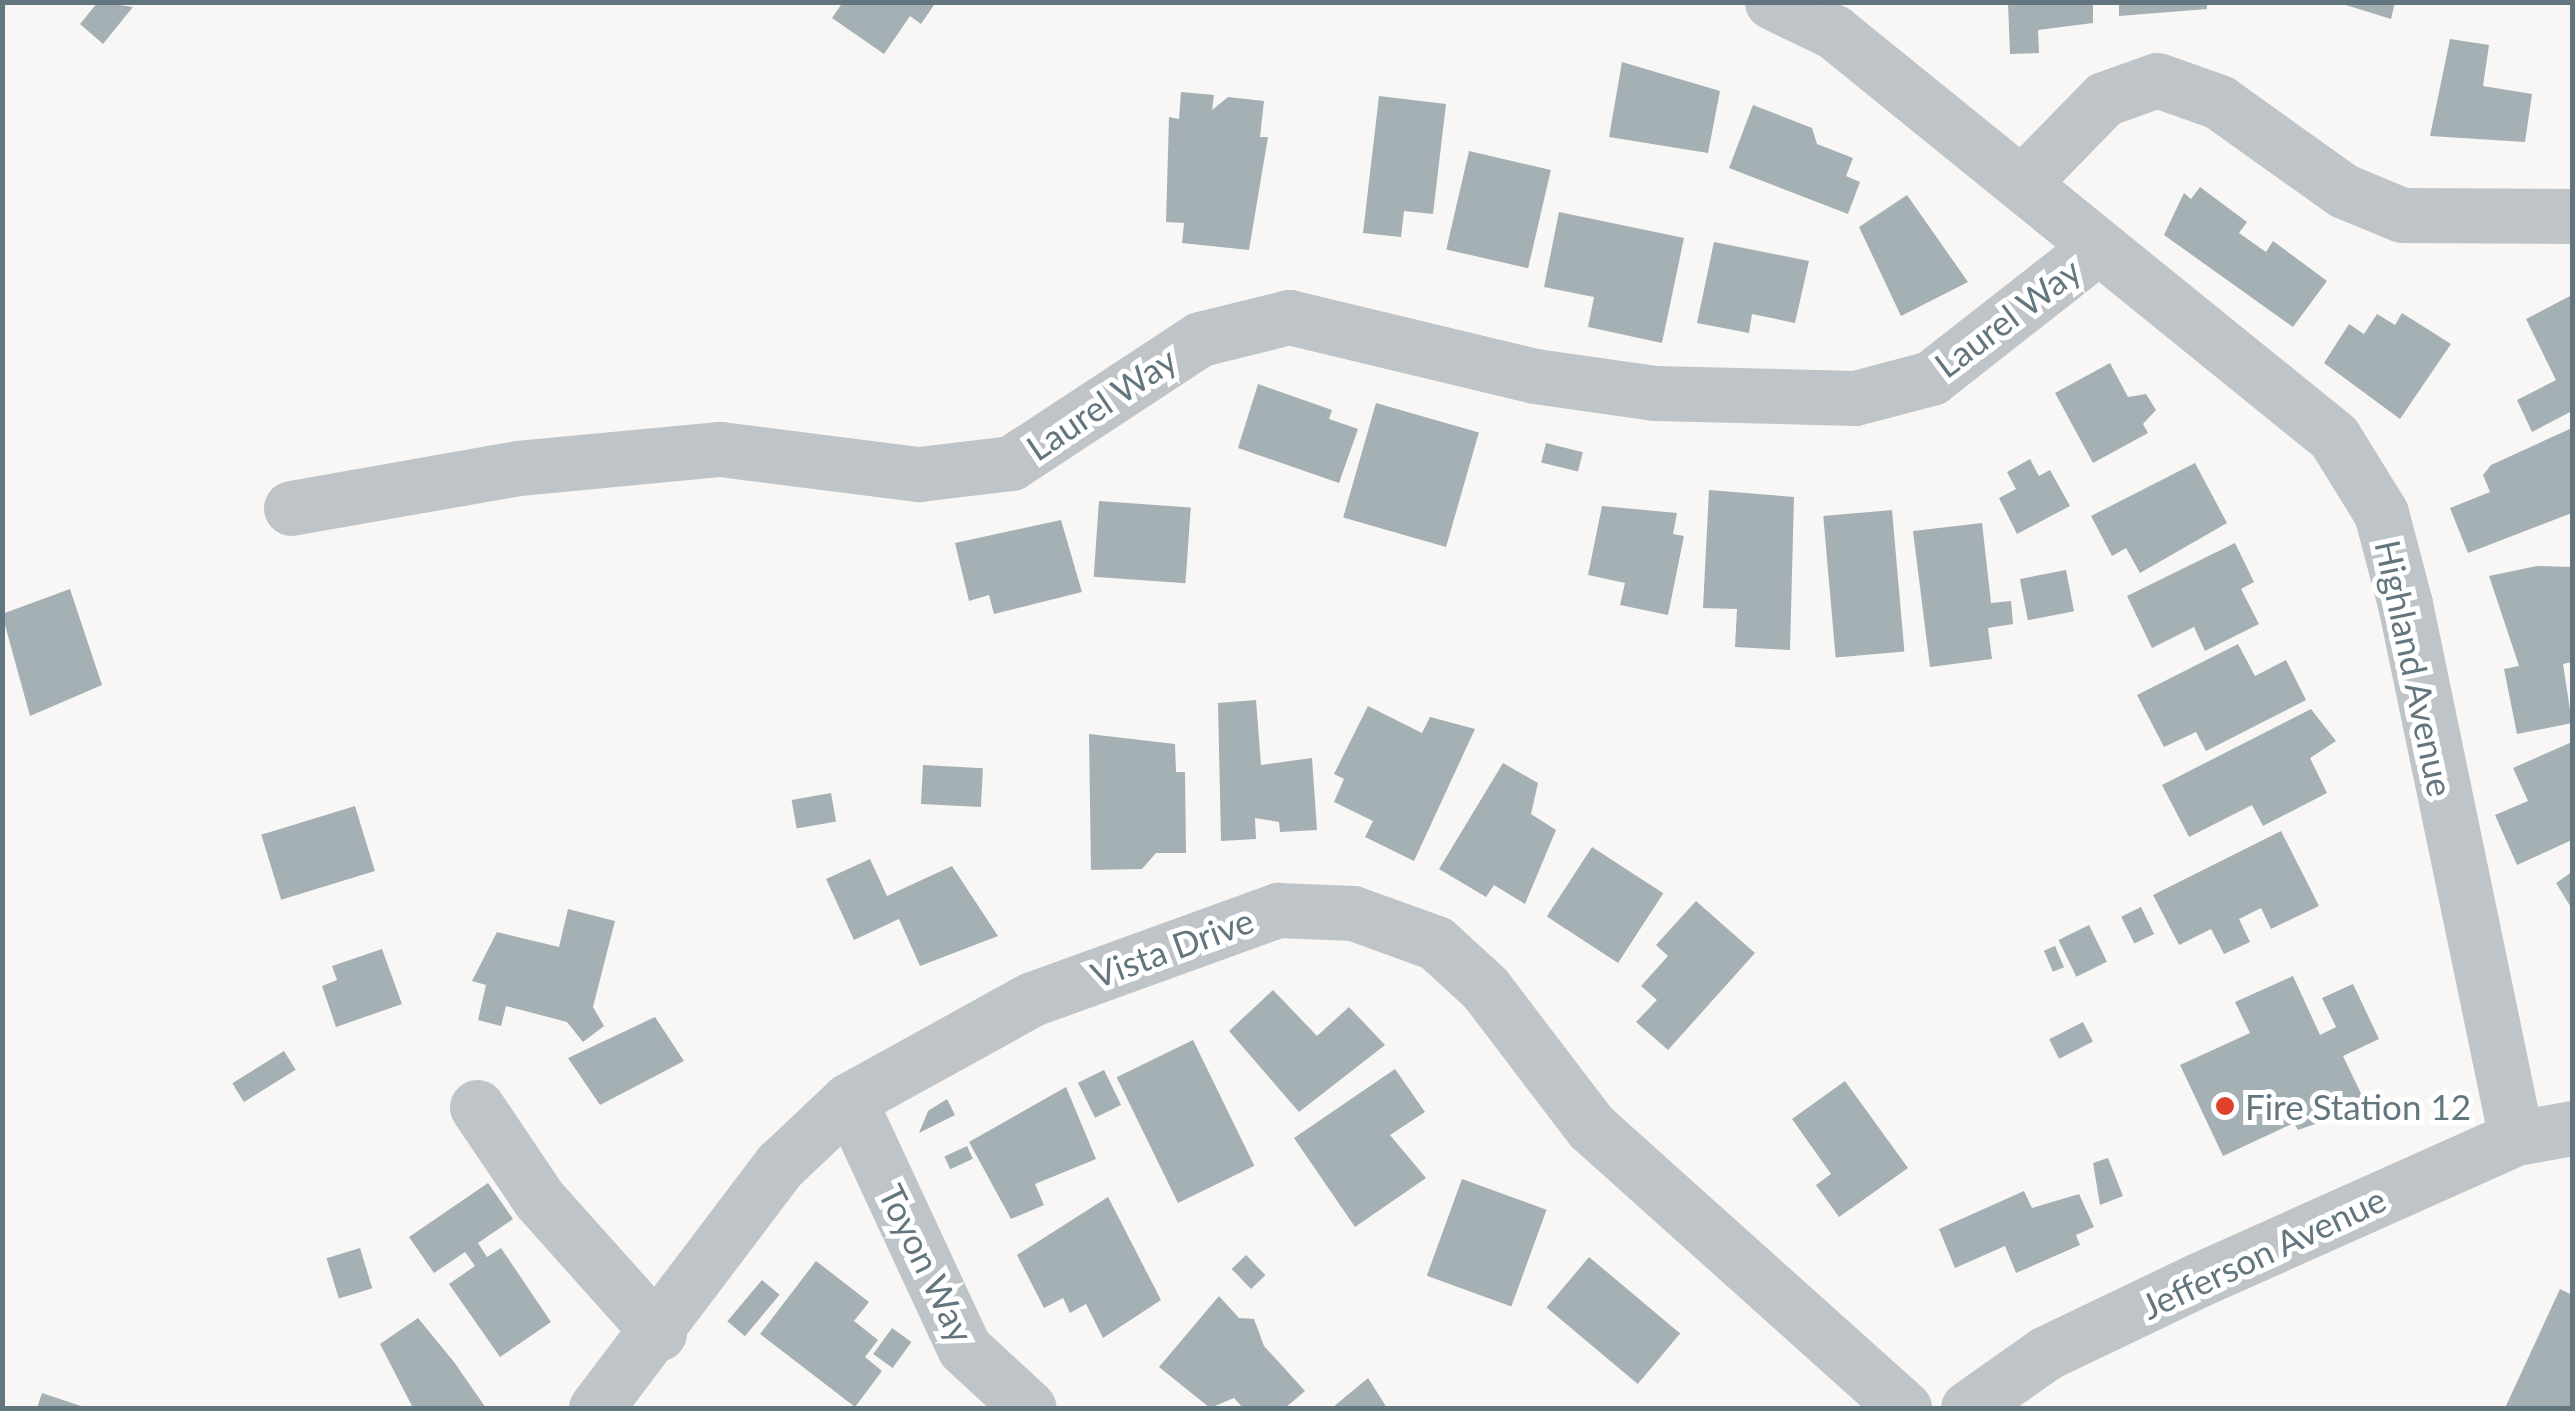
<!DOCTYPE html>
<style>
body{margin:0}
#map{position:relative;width:2575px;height:1411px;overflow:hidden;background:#f8f7f5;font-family:Lato,sans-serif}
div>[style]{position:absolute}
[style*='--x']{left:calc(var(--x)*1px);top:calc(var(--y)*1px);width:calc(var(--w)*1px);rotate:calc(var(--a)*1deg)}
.building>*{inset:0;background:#a5b0b4;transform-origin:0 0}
.minor>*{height:55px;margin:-27.5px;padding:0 27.5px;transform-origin:27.5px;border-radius:27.5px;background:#bec4c7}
.dots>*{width:28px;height:28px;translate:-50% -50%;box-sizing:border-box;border:5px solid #fff;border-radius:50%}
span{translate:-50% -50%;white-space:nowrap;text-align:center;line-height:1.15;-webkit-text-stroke:10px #fff;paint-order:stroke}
.street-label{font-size:35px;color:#63767f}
.poi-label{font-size:35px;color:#63767f}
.left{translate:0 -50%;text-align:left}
.frame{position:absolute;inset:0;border:5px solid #63767f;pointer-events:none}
</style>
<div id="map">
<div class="building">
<i style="clip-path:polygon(98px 2px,133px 7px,103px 44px,80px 24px)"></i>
<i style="clip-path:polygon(843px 2px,936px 2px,921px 24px,910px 16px,884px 54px,832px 18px)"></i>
<i style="clip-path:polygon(2093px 2px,2093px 23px,2038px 30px,2039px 53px,2010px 54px,2008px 4px)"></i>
<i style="clip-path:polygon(2119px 2px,2207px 2px,2207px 9px,2119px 16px)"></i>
<i style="clip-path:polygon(2336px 2px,2395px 2px,2391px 19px)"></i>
<i style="clip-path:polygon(2450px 39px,2489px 45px,2483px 86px,2532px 94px,2525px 142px,2430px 136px)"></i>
<i style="clip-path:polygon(1622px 62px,1720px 91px,1708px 153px,1609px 137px)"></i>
<i style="clip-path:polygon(1181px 92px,1214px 95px,1212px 110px,1228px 97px,1264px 101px,1260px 137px,1268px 137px,1249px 250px,1182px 243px,1184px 223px,1166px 222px,1169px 117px,1179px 119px)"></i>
<i style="clip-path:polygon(1379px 96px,1446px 104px,1433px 214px,1404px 211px,1401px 237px,1363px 233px)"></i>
<i style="clip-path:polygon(1753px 105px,1812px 128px,1817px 144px,1853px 158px,1846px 176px,1860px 182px,1848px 214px,1729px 168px)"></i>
<i style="left:1469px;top:151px;width:84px;height:101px;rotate:13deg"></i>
<i style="clip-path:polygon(2200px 187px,2247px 222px,2239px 233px,2266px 252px,2273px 241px,2327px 281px,2293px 327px,2164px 235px,2184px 193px,2191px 199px)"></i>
<i style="clip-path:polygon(1907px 195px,1968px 282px,1901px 316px,1859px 227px)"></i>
<i style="clip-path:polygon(1559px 212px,1684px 238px,1662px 343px,1588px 327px,1594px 297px,1544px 287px)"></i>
<i style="clip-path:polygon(1714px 242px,1809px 261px,1795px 323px,1752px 314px,1749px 333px,1697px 323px)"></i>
<i style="clip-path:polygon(2572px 295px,2572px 411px,2532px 432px,2517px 400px,2556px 380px,2526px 319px)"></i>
<i style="clip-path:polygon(2402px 313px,2451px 344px,2400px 419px,2324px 363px,2349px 324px,2364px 334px,2377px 314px,2395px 325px)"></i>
<i style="clip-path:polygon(2110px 363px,2128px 397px,2146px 394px,2156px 410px,2143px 424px,2148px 433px,2093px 463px,2055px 393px)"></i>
<i style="clip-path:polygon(1258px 384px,1332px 410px,1329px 419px,1358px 429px,1339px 483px,1238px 448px)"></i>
<i style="left:1376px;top:403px;width:107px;height:119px;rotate:16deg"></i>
<i style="clip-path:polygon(2572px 428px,2572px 513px,2468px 553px,2450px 508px,2490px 492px,2483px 475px,2491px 465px)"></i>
<i style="left:1546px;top:443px;width:38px;height:20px;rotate:14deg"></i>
<i style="clip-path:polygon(2030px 459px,2039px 476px,2050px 470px,2070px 506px,2017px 534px,1999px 498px,2016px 489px,2007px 472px)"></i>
<i style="clip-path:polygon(2195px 463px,2227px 523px,2140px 573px,2126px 548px,2112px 556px,2091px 516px)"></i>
<i style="clip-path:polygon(1709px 490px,1794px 497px,1790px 650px,1735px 647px,1737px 609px,1703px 608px)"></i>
<i style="left:1099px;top:501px;width:92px;height:76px;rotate:4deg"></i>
<i style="clip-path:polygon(1602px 506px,1677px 513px,1673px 534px,1684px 536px,1668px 615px,1620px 605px,1625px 583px,1588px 575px)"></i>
<i style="left:1892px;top:510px;width:142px;height:69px;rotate:85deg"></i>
<i style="clip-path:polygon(1061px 520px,1082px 592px,994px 614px,989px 595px,969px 601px,955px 543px)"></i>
<i style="clip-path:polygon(1982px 523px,1991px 603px,2011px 601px,2013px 624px,1988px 628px,1992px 659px,1930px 667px,1913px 531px)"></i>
<i style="clip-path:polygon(2235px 543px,2254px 582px,2241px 589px,2259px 624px,2205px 651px,2194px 627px,2152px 648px,2127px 596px)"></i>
<i style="clip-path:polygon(2537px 566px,2572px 567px,2572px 662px,2563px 664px,2572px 723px,2517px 734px,2504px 669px,2519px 666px,2489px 576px)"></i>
<i style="left:2066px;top:570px;width:42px;height:47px;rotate:79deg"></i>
<i style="clip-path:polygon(70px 589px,102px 685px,30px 716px,2px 614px)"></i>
<i style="clip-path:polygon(2238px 644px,2255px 676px,2286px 660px,2306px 700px,2206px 751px,2196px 732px,2164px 747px,2137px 695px)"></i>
<i style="clip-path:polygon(1256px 700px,1261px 765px,1312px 758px,1317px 830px,1280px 832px,1279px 822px,1255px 818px,1256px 839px,1221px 841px,1218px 703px)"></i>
<i style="clip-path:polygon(1368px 706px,1422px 733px,1430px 717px,1475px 729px,1414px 861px,1365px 837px,1373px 821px,1334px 802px,1344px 779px,1334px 774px)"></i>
<i style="clip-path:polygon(2311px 709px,2336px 741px,2310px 758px,2327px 793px,2263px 826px,2252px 805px,2189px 837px,2162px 785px)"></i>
<i style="clip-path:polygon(1089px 734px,1175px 744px,1176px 772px,1185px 772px,1186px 853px,1156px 853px,1142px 869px,1091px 870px)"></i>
<i style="clip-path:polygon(2572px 742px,2572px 840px,2517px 865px,2495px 815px,2528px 801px,2513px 768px)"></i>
<i style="clip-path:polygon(1503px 763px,1538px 783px,1531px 814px,1556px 830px,1525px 904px,1494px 885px,1486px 897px,1439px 869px)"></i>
<i style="left:923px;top:765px;width:60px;height:39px;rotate:3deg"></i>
<i style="left:831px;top:793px;width:29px;height:40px;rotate:80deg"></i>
<i style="left:355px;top:806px;width:68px;height:98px;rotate:73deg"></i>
<i style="clip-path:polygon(2281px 831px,2319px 906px,2271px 929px,2261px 908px,2239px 919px,2250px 942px,2224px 954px,2211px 929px,2179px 945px,2153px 895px)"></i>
<i style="left:1592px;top:847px;width:85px;height:83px;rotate:33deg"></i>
<i style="clip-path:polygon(870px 859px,887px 896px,952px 866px,998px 936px,920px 966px,899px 919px,854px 940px,826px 879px)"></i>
<i style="clip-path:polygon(2572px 872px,2572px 909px,2556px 883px)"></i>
<i style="clip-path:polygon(1696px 901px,1755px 953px,1668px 1050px,1636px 1022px,1657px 1000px,1641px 986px,1668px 956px,1656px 945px)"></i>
<i style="left:2141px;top:907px;width:30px;height:22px;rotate:64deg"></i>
<i style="clip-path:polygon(568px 909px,615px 921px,593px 1007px,604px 1026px,583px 1042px,567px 1022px,506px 1006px,501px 1026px,478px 1020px,486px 985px,472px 981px,497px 932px,559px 947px)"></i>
<i style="left:2089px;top:925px;width:41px;height:34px;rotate:64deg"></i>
<i style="left:2055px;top:946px;width:23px;height:12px;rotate:67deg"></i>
<i style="clip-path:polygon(382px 949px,402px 1004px,336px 1027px,322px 986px,337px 980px,332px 966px)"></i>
<i style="clip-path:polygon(2293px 976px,2320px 1035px,2336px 1027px,2322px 998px,2353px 984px,2379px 1039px,2343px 1056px,2367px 1106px,2298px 1130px,2294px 1123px,2223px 1156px,2180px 1065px,2250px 1033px,2235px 1002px)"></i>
<i style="clip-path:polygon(1273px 990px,1317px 1036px,1349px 1007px,1385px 1045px,1299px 1112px,1229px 1031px)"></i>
<i style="clip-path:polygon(655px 1017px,684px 1061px,600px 1105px,568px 1058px)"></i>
<i style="left:2083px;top:1022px;width:22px;height:38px;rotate:63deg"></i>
<i style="left:1193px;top:1040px;width:140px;height:85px;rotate:64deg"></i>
<i style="left:284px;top:1051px;width:22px;height:61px;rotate:58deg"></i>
<i style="clip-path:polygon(1395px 1069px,1425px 1112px,1390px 1135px,1426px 1178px,1355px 1227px,1294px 1138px)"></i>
<i style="left:1104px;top:1070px;width:39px;height:29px;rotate:64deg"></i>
<i style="clip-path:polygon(1845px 1081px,1908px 1168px,1839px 1217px,1816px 1185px,1831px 1174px,1792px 1119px)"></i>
<i style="clip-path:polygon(1066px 1087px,1096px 1159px,1035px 1184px,1044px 1205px,1011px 1219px,969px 1142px)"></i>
<i style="clip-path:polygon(947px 1099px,955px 1115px,919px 1133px,928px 1111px)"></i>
<i style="left:967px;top:1146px;width:14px;height:25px;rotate:65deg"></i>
<i style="clip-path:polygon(2108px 1158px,2123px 1196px,2100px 1205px,2093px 1163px)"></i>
<i style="left:1462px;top:1179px;width:90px;height:103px;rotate:20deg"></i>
<i style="clip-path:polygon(488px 1183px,513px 1219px,478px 1243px,487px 1257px,501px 1248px,551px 1322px,500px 1357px,449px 1284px,475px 1266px,465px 1252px,434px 1273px,409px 1237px)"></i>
<i style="clip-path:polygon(2024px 1191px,2032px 1208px,2079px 1194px,2094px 1227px,2076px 1235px,2080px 1245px,2016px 1273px,2005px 1246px,1955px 1268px,1939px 1229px)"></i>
<i style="clip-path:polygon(1108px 1197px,1161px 1300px,1103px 1338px,1086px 1304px,1070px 1313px,1063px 1298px,1044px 1308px,1017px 1255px)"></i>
<i style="left:360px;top:1248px;width:42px;height:35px;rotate:73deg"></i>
<i style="left:1246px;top:1255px;width:28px;height:20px;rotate:46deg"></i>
<i style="left:1589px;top:1257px;width:119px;height:66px;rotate:40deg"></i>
<i style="clip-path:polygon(816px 1261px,869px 1302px,854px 1321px,878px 1340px,865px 1357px,882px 1371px,855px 1407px,760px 1334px)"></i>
<i style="left:762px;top:1280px;width:23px;height:54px;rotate:40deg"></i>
<i style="clip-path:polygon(2560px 1289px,2572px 1295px,2572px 1408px,2505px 1408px)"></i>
<i style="clip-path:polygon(1219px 1296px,1239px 1318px,1254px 1319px,1264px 1346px,1305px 1391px,1285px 1408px,1243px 1408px,1234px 1398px,1210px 1408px,1159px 1367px)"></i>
<i style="clip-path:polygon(418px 1318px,454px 1362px,486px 1408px,413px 1408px,380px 1344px)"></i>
<i style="left:892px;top:1328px;width:24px;height:32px;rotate:36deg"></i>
<i style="clip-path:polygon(1368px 1378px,1387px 1408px,1332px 1408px)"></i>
<i style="clip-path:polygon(42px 1393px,87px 1408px,37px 1408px)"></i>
</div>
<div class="minor">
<i style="--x:1772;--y:2;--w:69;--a:25.8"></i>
<i style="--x:1834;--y:32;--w:643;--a:39.01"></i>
<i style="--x:2334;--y:437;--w:89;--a:58.3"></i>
<i style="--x:2381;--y:513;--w:94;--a:75.2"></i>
<i style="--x:2405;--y:604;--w:545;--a:78.26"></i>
<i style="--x:2025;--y:180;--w:113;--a:-45.7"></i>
<i style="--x:2104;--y:99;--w:56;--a:-19.7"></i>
<i style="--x:2157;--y:80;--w:66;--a:19.5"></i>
<i style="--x:2219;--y:102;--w:153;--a:35.5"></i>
<i style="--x:2344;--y:191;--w:63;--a:22.5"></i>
<i style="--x:2402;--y:215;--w:170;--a:0.3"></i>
<i style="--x:291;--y:508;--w:230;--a:-10"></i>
<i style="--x:518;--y:468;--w:203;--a:-5.4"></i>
<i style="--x:720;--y:449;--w:201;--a:7.2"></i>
<i style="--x:919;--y:474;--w:93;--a:-6.8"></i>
<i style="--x:1011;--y:463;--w:226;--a:-33.3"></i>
<i style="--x:1200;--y:339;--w:92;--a:-13.9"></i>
<i style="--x:1289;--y:317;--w:253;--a:13.5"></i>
<i style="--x:1535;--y:376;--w:121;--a:8.1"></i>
<i style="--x:1655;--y:393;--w:200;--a:1.4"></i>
<i style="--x:1855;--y:398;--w:79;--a:-14.7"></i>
<i style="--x:1931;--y:378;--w:212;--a:-38.1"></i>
<i style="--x:849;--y:1100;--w:273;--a:65.1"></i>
<i style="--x:964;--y:1348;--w:88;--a:42.7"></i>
<i style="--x:477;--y:1107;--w:111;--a:56"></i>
<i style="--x:539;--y:1199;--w:180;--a:48.2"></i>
<i style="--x:596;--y:1408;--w:305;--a:-52.9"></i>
<i style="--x:780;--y:1165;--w:95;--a:-43.3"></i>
<i style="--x:849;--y:1100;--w:209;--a:-28.9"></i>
<i style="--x:1032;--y:999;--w:262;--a:-19.9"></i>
<i style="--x:1278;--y:910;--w:75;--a:2.3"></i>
<i style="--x:1353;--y:913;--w:88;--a:19.9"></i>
<i style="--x:1436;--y:943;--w:67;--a:42.6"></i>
<i style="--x:1485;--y:988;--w:175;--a:52.7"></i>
<i style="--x:1591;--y:1127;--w:421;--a:41.9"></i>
<i style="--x:1968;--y:1408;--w:95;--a:-35.2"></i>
<i style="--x:2046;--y:1353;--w:166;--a:-25.6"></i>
<i style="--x:2196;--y:1281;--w:350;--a:-24.1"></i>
<i style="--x:2516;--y:1138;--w:57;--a:-10.1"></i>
</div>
<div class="dots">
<i style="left:2225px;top:1106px;background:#e1402b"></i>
</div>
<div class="street-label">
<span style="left:2007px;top:317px;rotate:-37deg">Laurel Way</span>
<span style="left:1101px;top:403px;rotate:-34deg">Laurel Way</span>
<span style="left:2415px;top:668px;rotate:78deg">Highland Avenue</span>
<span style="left:1172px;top:947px;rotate:-20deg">Vista Drive</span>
<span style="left:2263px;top:1252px;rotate:-25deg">Jefferson Avenue</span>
<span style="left:927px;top:1263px;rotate:64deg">Toyon Way</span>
</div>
<div class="poi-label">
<span class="left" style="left:2245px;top:1106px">Fire Station 12</span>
</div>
<div class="frame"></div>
</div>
